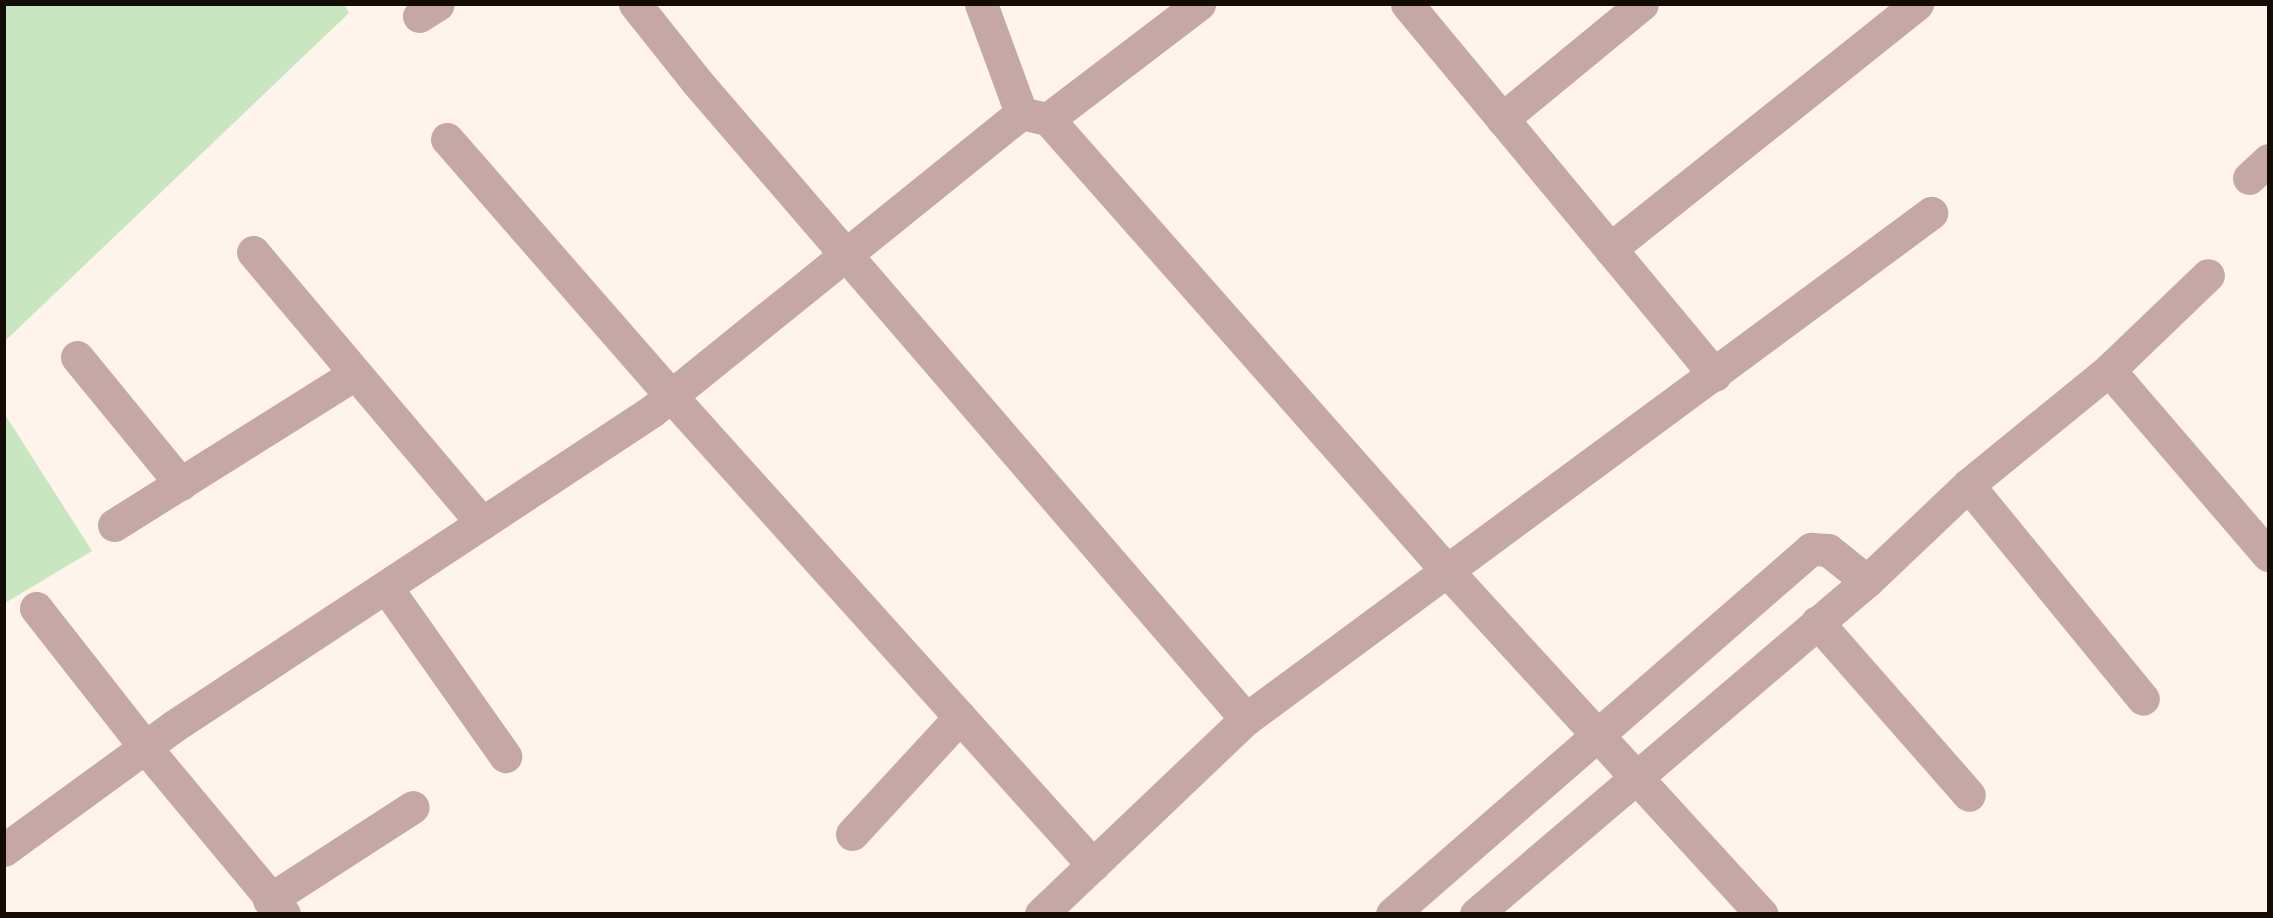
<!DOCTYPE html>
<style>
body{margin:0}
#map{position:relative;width:2273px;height:918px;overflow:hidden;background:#fef4eb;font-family:Mulish,sans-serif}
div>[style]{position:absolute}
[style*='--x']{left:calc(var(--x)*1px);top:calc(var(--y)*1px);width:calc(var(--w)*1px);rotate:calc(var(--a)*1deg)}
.green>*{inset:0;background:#c8e6c0}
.minor>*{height:33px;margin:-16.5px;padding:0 16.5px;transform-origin:16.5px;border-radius:16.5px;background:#c4a7a6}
span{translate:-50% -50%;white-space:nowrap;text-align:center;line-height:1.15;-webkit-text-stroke:5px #fef4eb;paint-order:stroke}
.frame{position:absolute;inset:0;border:6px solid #130b04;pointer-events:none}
</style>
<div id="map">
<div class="green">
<i style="clip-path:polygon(5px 4px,344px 4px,349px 13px,5px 341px)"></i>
<i style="clip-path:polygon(4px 413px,92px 551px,5px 603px,4px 603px)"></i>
</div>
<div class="minor">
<i style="--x:635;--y:4;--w:100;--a:51.5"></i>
<i style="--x:697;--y:82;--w:841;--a:49.24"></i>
<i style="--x:981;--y:4;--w:116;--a:69.8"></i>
<i style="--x:1021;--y:113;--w:28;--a:13"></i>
<i style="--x:1048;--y:119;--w:606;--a:48.55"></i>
<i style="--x:1449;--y:573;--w:463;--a:47.5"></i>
<i style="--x:1407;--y:4;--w:482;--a:50.3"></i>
<i style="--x:419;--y:16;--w:22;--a:-32"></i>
<i style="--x:1048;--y:119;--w:190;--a:-37.3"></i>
<i style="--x:1502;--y:119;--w:181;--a:-39.4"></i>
<i style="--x:447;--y:139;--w:341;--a:48.9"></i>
<i style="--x:671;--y:396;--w:631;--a:48.02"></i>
<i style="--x:2249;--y:178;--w:26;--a:-43"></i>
<i style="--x:1610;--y:249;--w:393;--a:-38.6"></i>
<i style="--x:253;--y:252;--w:355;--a:49.8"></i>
<i style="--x:77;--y:357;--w:164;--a:50.7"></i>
<i style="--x:2109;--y:370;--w:244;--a:49.3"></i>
<i style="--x:1968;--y:485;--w:276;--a:50.7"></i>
<i style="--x:114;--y:525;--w:284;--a:-32.1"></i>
<i style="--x:386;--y:587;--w:207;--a:54.8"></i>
<i style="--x:36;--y:608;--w:177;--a:51.9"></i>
<i style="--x:145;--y:747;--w:217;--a:50.2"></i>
<i style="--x:1817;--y:622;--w:230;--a:48.7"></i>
<i style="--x:852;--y:834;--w:159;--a:-47.3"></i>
<i style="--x:4;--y:850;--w:210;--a:-36.1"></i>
<i style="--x:174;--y:726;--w:572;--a:-33.38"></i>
<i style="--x:652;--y:411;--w:474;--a:-38.9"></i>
<i style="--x:269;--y:900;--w:171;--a:-32.9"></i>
<i style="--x:1041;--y:914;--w:283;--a:-43.6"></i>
<i style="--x:1246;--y:719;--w:852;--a:-36.45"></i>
<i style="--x:1392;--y:914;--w:556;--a:-41.06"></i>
<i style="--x:1811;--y:549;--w:17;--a:3"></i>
<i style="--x:1828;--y:550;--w:50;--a:38.5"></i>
<i style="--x:1476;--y:914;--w:514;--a:-40.42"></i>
<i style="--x:1867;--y:581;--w:139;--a:-43.5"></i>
<i style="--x:1968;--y:485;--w:182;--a:-39.2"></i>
<i style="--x:2109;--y:370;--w:137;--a:-43.8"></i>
</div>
<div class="frame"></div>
</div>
